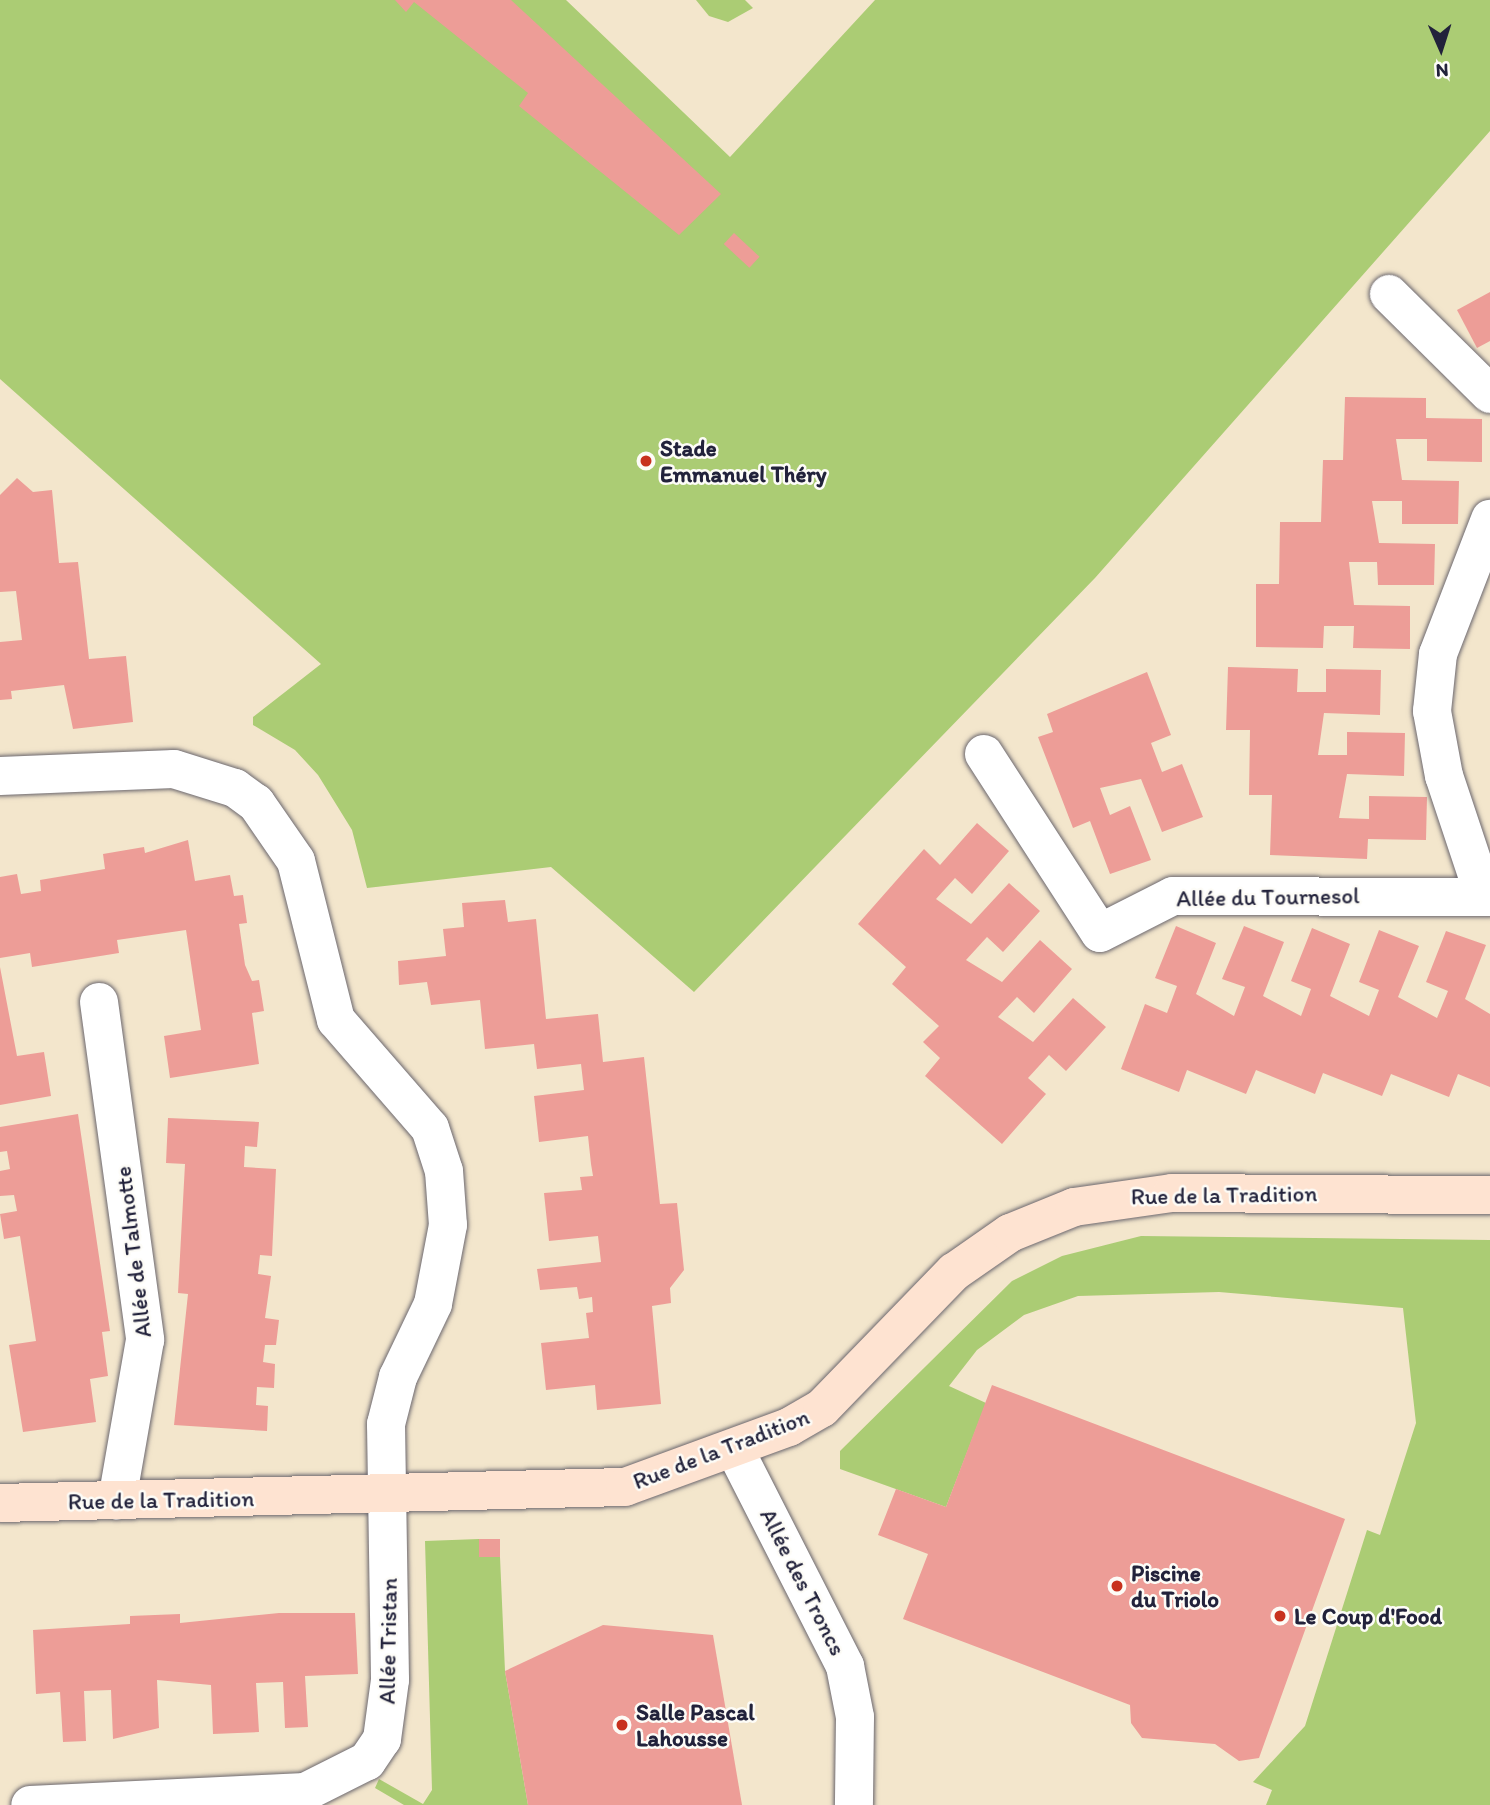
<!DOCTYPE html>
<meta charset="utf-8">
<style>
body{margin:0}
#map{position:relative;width:1490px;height:1805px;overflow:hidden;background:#f3e6cc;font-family:Itim,sans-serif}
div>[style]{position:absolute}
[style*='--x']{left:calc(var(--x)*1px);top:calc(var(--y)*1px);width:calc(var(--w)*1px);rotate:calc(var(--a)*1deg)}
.green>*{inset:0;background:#abcc74}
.building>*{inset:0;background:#ed9d97;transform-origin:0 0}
.roads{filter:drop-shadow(0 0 2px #6b676e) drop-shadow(0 0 2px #6b676e)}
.street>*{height:38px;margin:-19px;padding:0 19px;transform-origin:19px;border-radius:19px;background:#fff}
.secondary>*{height:38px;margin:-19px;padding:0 19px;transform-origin:19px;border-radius:19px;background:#fee3d1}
.dots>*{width:19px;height:19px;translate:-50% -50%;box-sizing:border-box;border:4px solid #fdfcf7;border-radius:50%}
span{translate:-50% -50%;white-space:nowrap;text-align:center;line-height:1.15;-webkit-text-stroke:5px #fdfcf7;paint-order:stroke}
.poi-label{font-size:23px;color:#22223b;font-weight:700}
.left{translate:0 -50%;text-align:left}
.street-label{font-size:23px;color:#22223b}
.north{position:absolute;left:1406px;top:14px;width:70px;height:70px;-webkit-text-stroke:5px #fdfcf7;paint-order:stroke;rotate:177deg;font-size:19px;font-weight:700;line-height:28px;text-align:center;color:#22223b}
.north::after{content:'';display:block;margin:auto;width:24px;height:32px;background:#22223b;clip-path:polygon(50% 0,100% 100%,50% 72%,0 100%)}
</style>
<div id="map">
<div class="green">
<i style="clip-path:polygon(0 0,566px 0,730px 157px,875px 0,1490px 0,1490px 131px,1095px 578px,694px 992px,551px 867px,367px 888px,352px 830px,318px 775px,295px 750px,253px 725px,253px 717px,321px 664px,0 379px)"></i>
<i style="clip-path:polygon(696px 0,745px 0,753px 8px,728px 22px,709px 16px)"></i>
<i style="clip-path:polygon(1141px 1236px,1490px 1240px,1490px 1805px,1266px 1805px,1272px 1790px,1253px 1782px,1305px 1726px,1367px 1530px,1380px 1535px,1416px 1423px,1403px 1308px,1219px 1292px,1078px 1296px,1024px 1315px,977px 1350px,949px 1386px,986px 1403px,946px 1507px,840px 1469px,840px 1451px,1012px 1281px,1062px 1256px)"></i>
<i style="clip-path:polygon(479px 1539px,500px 1557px,505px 1671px,528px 1805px,404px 1805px,375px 1788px,379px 1779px,423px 1804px,432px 1790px,425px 1541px)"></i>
</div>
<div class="building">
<i style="clip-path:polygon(395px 0,511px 0,721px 194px,679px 235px,519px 106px,528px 93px,414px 2px,406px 12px)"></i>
<i style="left:734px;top:233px;width:35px;height:15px;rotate:43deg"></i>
<i style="clip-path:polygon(1490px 292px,1490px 341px,1477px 348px,1457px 310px)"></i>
<i style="clip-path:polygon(1345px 397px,1426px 398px,1426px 418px,1482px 419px,1482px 462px,1427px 461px,1427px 439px,1396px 439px,1402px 480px,1459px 481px,1458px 524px,1402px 524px,1402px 501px,1372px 501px,1379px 543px,1435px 544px,1434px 585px,1378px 585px,1377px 562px,1349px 562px,1354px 605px,1410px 606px,1410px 649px,1353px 648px,1354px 626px,1324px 626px,1323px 648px,1256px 647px,1256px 584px,1279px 584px,1280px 522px,1321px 522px,1323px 460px,1343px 460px)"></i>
<i style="clip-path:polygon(17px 478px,33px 492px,52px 490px,59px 563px,78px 562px,89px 659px,126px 656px,133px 722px,73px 729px,64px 685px,11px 691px,12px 699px,0 700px,0 642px,22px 640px,16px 591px,0 592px,0 495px)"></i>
<i style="clip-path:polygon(1228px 667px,1298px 669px,1297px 692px,1326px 692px,1326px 669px,1381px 670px,1380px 715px,1324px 713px,1318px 755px,1347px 755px,1347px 732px,1405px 733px,1404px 776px,1347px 774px,1339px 818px,1369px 819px,1369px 796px,1427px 797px,1426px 840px,1368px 839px,1367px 859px,1270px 855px,1272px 795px,1249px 795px,1250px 730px,1226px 730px)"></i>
<i style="clip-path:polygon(1147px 672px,1171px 735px,1151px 743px,1162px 772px,1182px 764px,1203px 817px,1162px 832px,1141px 779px,1100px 788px,1110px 815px,1130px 806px,1151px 860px,1110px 874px,1090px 821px,1073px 828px,1038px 737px,1053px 732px,1047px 714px)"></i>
<i style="clip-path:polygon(977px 823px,1009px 851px,972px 894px,955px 878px,936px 899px,971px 924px,1009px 883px,1040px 911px,1003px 952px,987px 937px,966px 960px,1002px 982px,1040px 940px,1072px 969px,1034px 1013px,1017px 997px,998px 1017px,1033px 1042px,1073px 998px,1106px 1027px,1066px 1071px,1049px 1055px,1028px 1078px,1046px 1094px,1002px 1144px,925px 1076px,940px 1058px,923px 1042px,939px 1026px,892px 984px,906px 967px,858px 924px,924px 849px,940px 865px)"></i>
<i style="clip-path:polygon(188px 840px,195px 881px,230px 875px,234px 896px,243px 895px,247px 923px,239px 924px,245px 965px,252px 981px,259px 980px,264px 1011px,252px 1013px,259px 1064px,170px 1078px,164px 1036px,201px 1030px,186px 930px,117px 940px,119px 953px,32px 967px,30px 953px,0 958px,0 877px,17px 874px,21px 894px,41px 891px,40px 880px,105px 869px,103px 854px,144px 847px,145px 853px)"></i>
<i style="clip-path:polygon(505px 900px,508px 922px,536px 919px,546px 1019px,598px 1014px,603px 1062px,644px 1057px,660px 1204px,677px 1203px,684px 1270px,670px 1288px,671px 1303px,652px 1306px,661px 1404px,597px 1410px,595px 1385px,546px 1390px,541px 1343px,589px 1338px,586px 1313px,593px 1312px,592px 1297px,579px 1299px,577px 1287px,540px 1290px,537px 1269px,601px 1262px,598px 1236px,549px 1241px,544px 1193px,582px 1190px,580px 1177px,593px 1176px,591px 1164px,588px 1136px,539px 1142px,534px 1096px,584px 1090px,581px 1064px,537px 1069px,534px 1044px,485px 1049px,480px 1000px,431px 1005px,427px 982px,399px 985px,398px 961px,446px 956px,443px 929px,464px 927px,462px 903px)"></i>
<i style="clip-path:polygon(1176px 926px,1216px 943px,1196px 994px,1234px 1016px,1245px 987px,1222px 979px,1244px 926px,1284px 942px,1263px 996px,1301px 1016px,1311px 989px,1291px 981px,1312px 928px,1350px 944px,1330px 996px,1369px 1016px,1379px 990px,1359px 982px,1379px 930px,1419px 946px,1398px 997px,1437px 1018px,1448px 991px,1426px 982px,1446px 931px,1486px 945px,1465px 999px,1490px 1014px,1490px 1087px,1458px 1074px,1449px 1097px,1391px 1074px,1382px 1096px,1323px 1073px,1315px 1094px,1256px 1070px,1246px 1094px,1187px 1070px,1179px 1092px,1121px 1069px,1145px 1004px,1167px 1013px,1177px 986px,1155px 978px)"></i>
<i style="clip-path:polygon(0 967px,17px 1056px,44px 1052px,51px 1096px,0 1105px)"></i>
<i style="clip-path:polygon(78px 1114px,110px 1331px,102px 1332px,108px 1376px,90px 1379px,96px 1422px,23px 1432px,9px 1345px,36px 1341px,20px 1236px,4px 1239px,0 1214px,17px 1211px,14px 1195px,0 1196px,0 1171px,10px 1169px,7px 1151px,0 1152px,0 1127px)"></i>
<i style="clip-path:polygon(168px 1118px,259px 1122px,257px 1147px,245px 1146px,244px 1167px,276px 1169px,272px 1256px,260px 1255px,258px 1274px,271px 1276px,265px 1318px,279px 1320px,276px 1345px,265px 1345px,263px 1362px,275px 1364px,274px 1388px,257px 1387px,256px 1405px,268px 1406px,267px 1431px,174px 1425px,188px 1294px,178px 1293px,185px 1164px,166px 1163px)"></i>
<i style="clip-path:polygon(992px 1385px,1345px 1519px,1259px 1758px,1239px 1761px,1215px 1744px,1142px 1738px,1131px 1723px,1130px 1705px,903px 1619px,928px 1554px,878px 1535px,896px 1489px,946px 1507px)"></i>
<i style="left:479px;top:1539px;width:21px;height:18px"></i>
<i style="clip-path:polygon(279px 1613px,355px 1613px,358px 1674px,305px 1676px,308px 1727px,285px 1728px,283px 1682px,256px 1683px,259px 1732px,213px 1734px,211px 1685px,157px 1680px,159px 1728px,113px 1739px,111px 1690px,84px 1691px,86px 1741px,63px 1742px,60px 1692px,36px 1694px,33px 1630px,130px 1624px,130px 1616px,180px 1614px,180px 1623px)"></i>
<i style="clip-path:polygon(603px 1625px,713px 1635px,742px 1805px,528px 1805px,505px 1671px)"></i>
</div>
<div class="roads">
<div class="street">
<i style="--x:1389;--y:294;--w:142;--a:44.7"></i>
<i style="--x:984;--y:754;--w:213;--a:57.1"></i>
<i style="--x:1100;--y:933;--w:82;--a:-26.9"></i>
<i style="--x:1173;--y:896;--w:317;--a:0.2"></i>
<i style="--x:0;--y:776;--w:174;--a:-2.3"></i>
<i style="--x:174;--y:769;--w:64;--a:17.3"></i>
<i style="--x:235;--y:788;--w:26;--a:36"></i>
<i style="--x:256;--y:803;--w:70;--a:55.4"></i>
<i style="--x:296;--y:861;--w:164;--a:75.9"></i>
<i style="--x:336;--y:1020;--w:143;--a:49"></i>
<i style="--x:430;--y:1128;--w:45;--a:72"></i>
<i style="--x:444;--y:1171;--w:54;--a:85.8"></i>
<i style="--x:448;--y:1225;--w:80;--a:100.8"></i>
<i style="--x:433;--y:1304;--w:81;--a:115.6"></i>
<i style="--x:398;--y:1377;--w:49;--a:104.3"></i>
<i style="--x:386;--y:1424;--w:256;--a:89.1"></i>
<i style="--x:390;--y:1680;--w:60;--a:97.7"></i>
<i style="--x:382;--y:1739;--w:27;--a:124"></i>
<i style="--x:367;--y:1761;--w:69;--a:153.4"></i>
<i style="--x:305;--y:1792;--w:275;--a:177.3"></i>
<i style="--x:1484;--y:896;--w:126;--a:-108.4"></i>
<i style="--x:1444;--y:776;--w:66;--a:-100.5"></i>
<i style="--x:1432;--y:711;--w:57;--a:-84"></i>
<i style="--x:1438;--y:654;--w:145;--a:-68.9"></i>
<i style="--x:99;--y:1002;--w:341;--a:82.2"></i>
<i style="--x:145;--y:1340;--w:163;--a:99.9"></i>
<i style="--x:734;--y:1448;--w:245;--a:63"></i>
<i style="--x:845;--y:1666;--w:52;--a:78.9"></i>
<i style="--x:855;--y:1717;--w:88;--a:90.7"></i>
</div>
<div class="secondary">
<i style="--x:0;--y:1503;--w:625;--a:-1.47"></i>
<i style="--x:625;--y:1487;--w:175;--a:-20.1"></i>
<i style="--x:789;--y:1427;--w:38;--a:-30"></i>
<i style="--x:822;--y:1408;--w:190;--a:-45.9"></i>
<i style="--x:954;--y:1272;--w:68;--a:-34.9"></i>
<i style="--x:1010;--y:1233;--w:69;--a:-22.1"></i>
<i style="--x:1074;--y:1207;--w:99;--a:-8.1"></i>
<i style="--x:1172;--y:1193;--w:318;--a:0.4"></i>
</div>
</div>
<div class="dots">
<i style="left:646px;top:461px;background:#c8321e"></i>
<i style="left:1117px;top:1586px;background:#c8321e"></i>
<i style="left:1280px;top:1616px;background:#c8321e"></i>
<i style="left:622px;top:1725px;background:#c8321e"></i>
</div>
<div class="poi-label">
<span class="left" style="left:660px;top:461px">Stade<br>Emmanuel Théry</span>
<span class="left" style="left:1131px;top:1586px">Piscine<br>du Triolo</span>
<span class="left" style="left:1294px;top:1616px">Le Coup d'Food</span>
<span class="left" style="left:636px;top:1725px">Salle Pascal<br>Lahousse</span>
</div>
<div class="street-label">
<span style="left:1268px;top:897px;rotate:-1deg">Allée du Tournesol</span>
<span style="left:1224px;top:1195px;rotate:-1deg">Rue de la Tradition</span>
<span style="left:133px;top:1252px;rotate:-97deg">Allée de Talmotte</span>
<span style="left:721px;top:1449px;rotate:-21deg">Rue de la Tradition</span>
<span style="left:161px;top:1500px;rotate:-1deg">Rue de la Tradition</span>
<span style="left:803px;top:1582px;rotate:63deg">Allée des Troncs</span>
<span style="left:388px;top:1641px;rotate:-89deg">Allée Tristan</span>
</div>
<div class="north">N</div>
</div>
